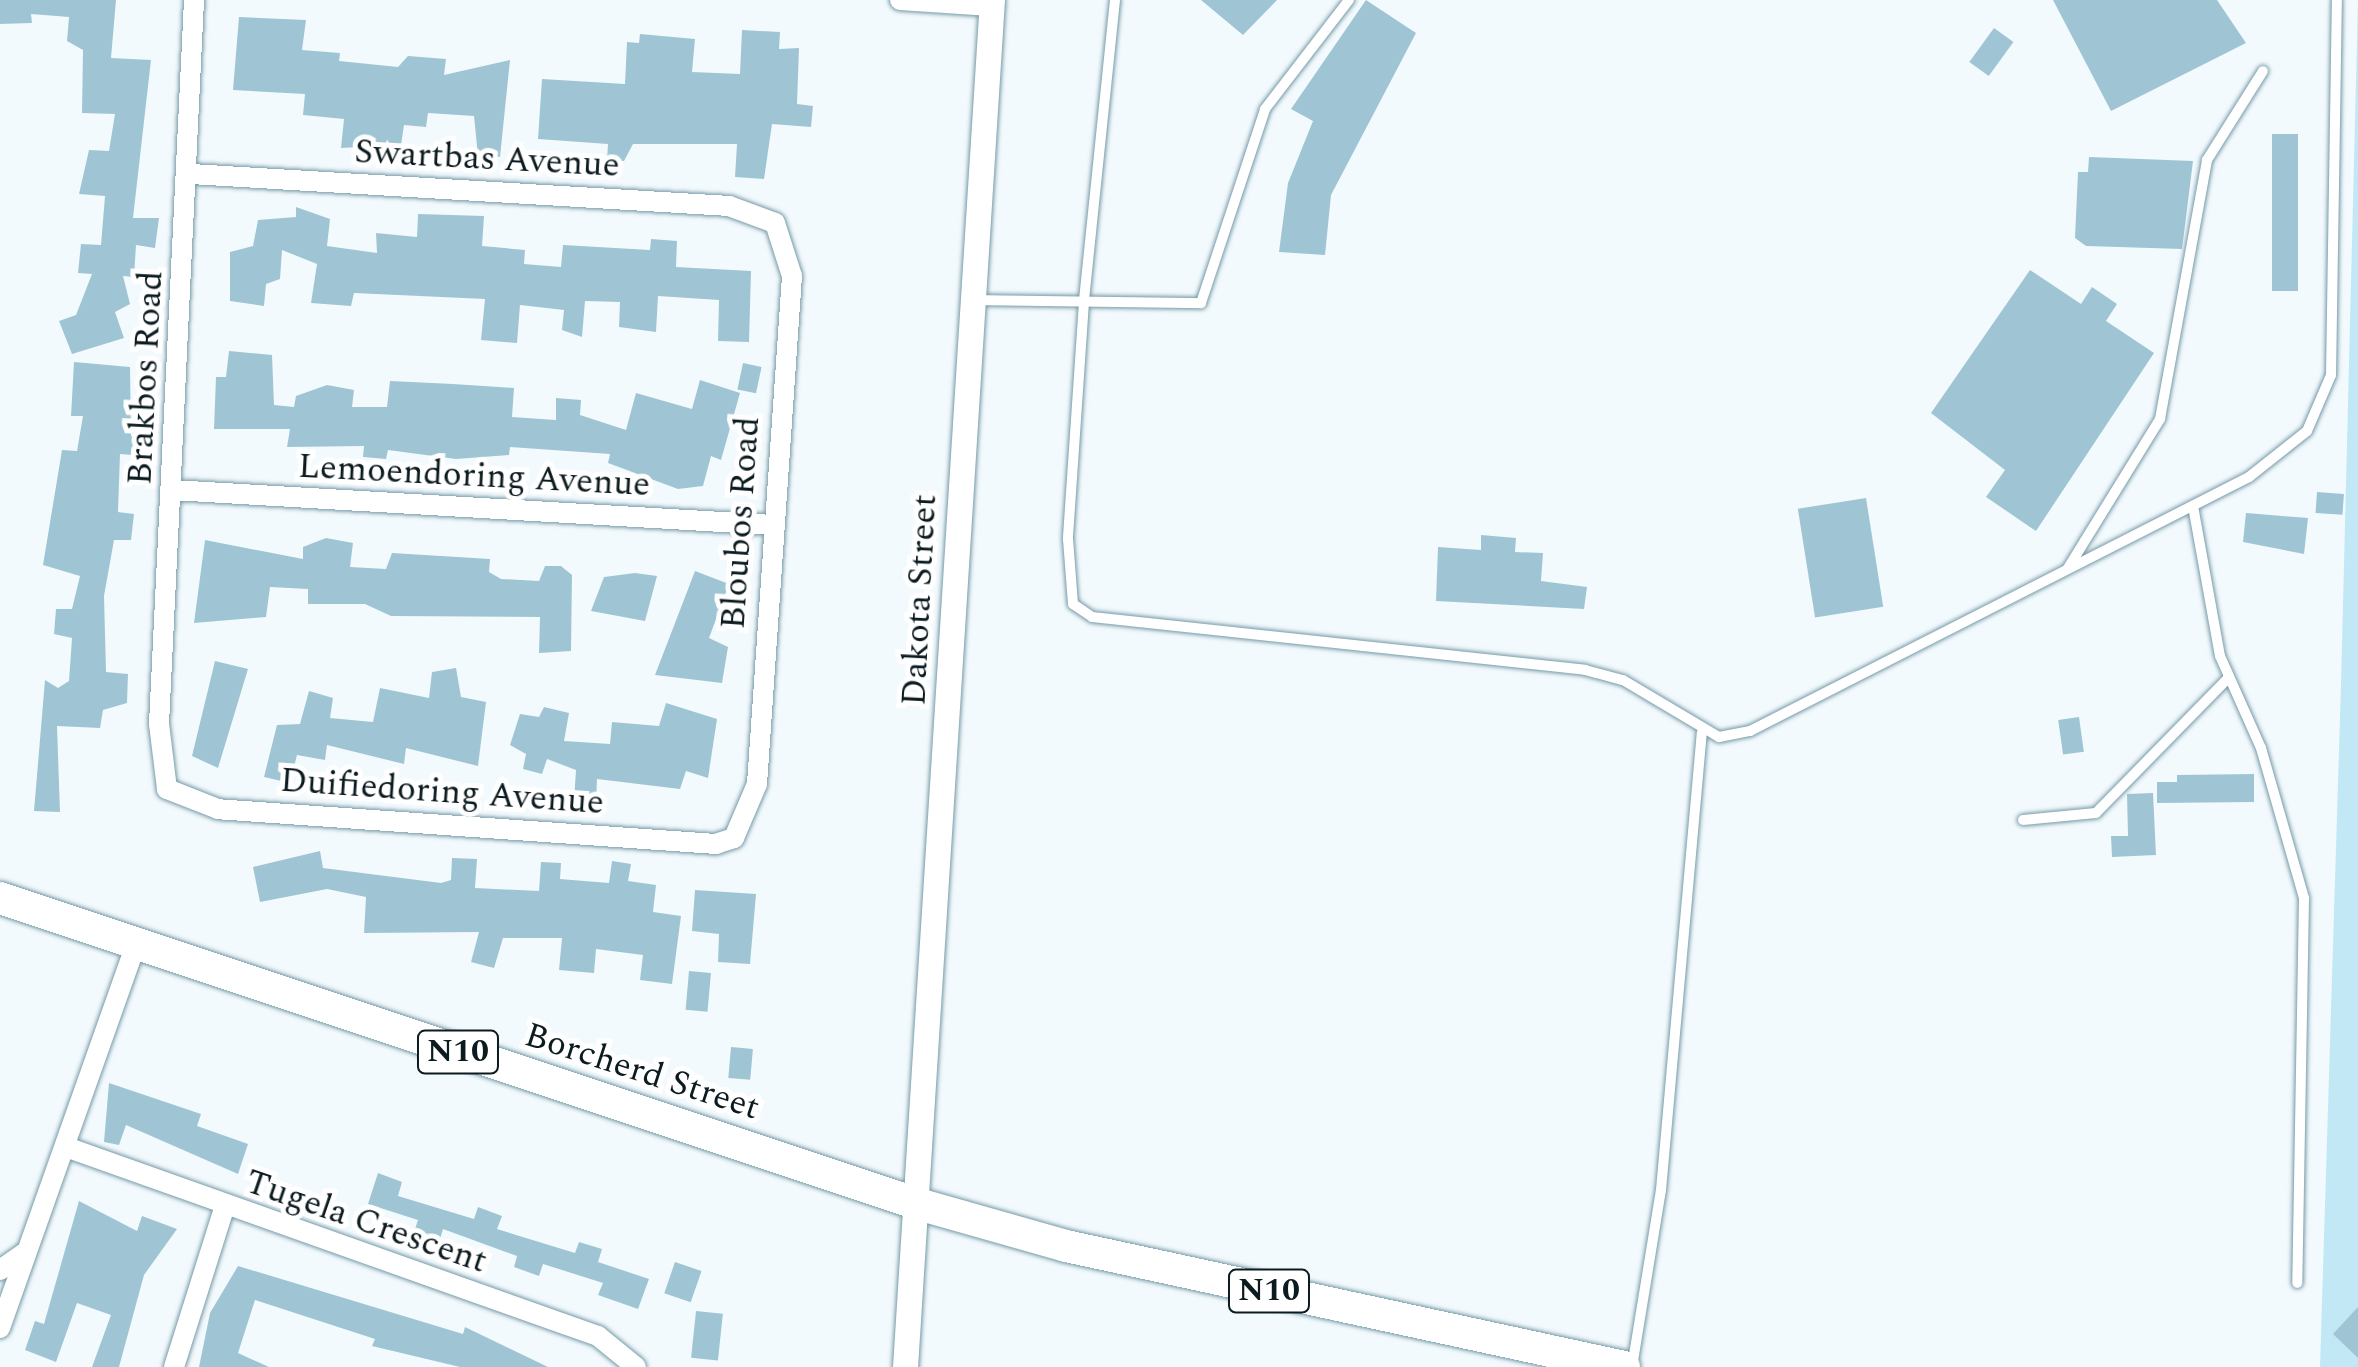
<!DOCTYPE html>
<style>
body{margin:0}
#map{position:relative;width:2358px;height:1367px;overflow:hidden;background:#f3fafd;font-family:Spectral,serif}
div>[style]{position:absolute}
[style*='--x']{left:calc(var(--x)*1px);top:calc(var(--y)*1px);width:calc(var(--w)*1px);rotate:calc(var(--a)*1deg)}
.green>*{inset:0;background:#c2e8f6}
.building>*{inset:0;background:#9fc5d4;transform-origin:0 0}
.roads{filter:drop-shadow(0 0 2px #759aa8) drop-shadow(0 0 2px #759aa8)}
.service>*{height:10px;margin:-5px;padding:0 5px;transform-origin:5px;border-radius:5px;background:#fff}
.minor>*{height:20px;margin:-10px;padding:0 10px;transform-origin:10px;border-radius:10px;background:#fff}
.tertiary>*{height:25px;margin:-12.5px;padding:0 12.5px;transform-origin:12.5px;border-radius:12.5px;background:#fff}
.trunk>*{height:32px;margin:-16px;padding:0 16px;transform-origin:16px;border-radius:16px;background:#fff}
span{translate:-50% -50%;white-space:nowrap;text-align:center;line-height:1.15;-webkit-text-stroke:10px #fff;paint-order:stroke}
.shield-label span{padding:2px 8px;background:#fff;border:2px solid;border-radius:8px;-webkit-text-stroke-width:0}
.shield-label{font-size:32px;color:#0c1b20;font-weight:700}
.street-label{font-size:35px;color:#0c1b20}
</style>
<div id="map">
<div class="green">
<i style="clip-path:polygon(2358px 0,2358px 1367px,2320px 1367px,2341px 685px)"></i>
</div>
<div class="building">
<i style="clip-path:polygon(0 0,116px 0,111px 58px,151px 60px,133px 218px,159px 218px,155px 248px,136px 245px,134px 277px,123px 276px,130px 304px,115px 312px,124px 338px,72px 354px,59px 321px,76px 315px,92px 274px,78px 273px,81px 244px,101px 245px,105px 196px,79px 194px,89px 150px,109px 151px,115px 114px,82px 113px,83px 50px,67px 41px,69px 17px,31px 14px,32px 23px,0 24px)"></i>
<i style="clip-path:polygon(1201px 0,1277px 0,1243px 35px)"></i>
<i style="clip-path:polygon(1366px 0,1416px 33px,1331px 195px,1325px 255px,1279px 252px,1288px 183px,1313px 121px,1291px 109px)"></i>
<i style="clip-path:polygon(2053px 0,2217px 0,2246px 43px,2111px 111px)"></i>
<i style="clip-path:polygon(239px 17px,306px 20px,302px 50px,340px 53px,339px 61px,398px 67px,408px 56px,446px 59px,444px 75px,510px 60px,500px 157px,478px 156px,474px 116px,428px 113px,426px 127px,404px 125px,401px 145px,341px 148px,344px 119px,303px 115px,305px 94px,233px 90px)"></i>
<i style="left:1994px;top:28px;width:24px;height:42px;rotate:36deg"></i>
<i style="clip-path:polygon(742px 30px,780px 32px,779px 49px,799px 48px,797px 104px,813px 106px,811px 127px,772px 124px,764px 179px,735px 177px,737px 144px,633px 144px,624px 161px,607px 160px,608px 144px,538px 139px,542px 79px,625px 84px,627px 42px,639px 43px,640px 34px,695px 39px,692px 72px,740px 74px)"></i>
<i style="left:2272px;top:134px;width:26px;height:157px"></i>
<i style="clip-path:polygon(2089px 157px,2193px 161px,2182px 249px,2086px 246px,2075px 238px,2078px 172px,2088px 172px)"></i>
<i style="clip-path:polygon(296px 207px,330px 219px,327px 246px,377px 253px,376px 233px,417px 237px,418px 214px,484px 216px,482px 246px,525px 250px,524px 264px,561px 267px,563px 245px,650px 250px,651px 239px,677px 241px,676px 267px,751px 271px,749px 342px,718px 341px,719px 300px,658px 296px,656px 332px,619px 327px,620px 302px,585px 301px,582px 337px,562px 330px,564px 310px,520px 305px,517px 343px,481px 340px,485px 299px,354px 293px,351px 306px,311px 303px,317px 264px,282px 250px,280px 279px,266px 284px,264px 306px,230px 301px,230px 252px,253px 246px,258px 220px,296px 217px)"></i>
<i style="clip-path:polygon(2030px 270px,2081px 304px,2092px 287px,2117px 304px,2106px 321px,2154px 353px,2036px 531px,1986px 497px,2005px 470px,1931px 413px)"></i>
<i style="clip-path:polygon(229px 351px,272px 355px,274px 405px,294px 407px,296px 396px,327px 385px,354px 390px,352px 407px,387px 407px,390px 381px,453px 384px,514px 388px,512px 417px,556px 420px,556px 398px,581px 400px,580px 415px,626px 430px,636px 393px,692px 409px,700px 380px,740px 393px,721px 460px,711px 456px,703px 486px,678px 489px,608px 463px,610px 454px,510px 447px,509px 455px,456px 459px,388px 450px,386px 459px,363px 457px,364px 446px,287px 447px,290px 429px,214px 429px,216px 377px,226px 377px)"></i>
<i style="clip-path:polygon(74px 362px,130px 367px,131px 436px,144px 437px,143px 456px,120px 454px,118px 512px,134px 514px,131px 540px,114px 540px,104px 596px,106px 672px,128px 674px,127px 703px,103px 710px,100px 728px,57px 726px,60px 812px,34px 811px,45px 680px,58px 688px,69px 681px,72px 638px,54px 634px,56px 609px,72px 609px,80px 576px,43px 565px,62px 450px,77px 451px,83px 416px,71px 416px)"></i>
<i style="left:743px;top:363px;width:19px;height:27px;rotate:12deg"></i>
<i style="left:2317px;top:492px;width:27px;height:21px;rotate:4deg"></i>
<i style="left:1866px;top:498px;width:110px;height:69px;rotate:81deg"></i>
<i style="clip-path:polygon(2246px 513px,2308px 518px,2304px 554px,2243px 542px)"></i>
<i style="clip-path:polygon(1481px 535px,1516px 538px,1515px 552px,1543px 553px,1541px 581px,1587px 587px,1584px 609px,1436px 601px,1438px 547px,1481px 550px)"></i>
<i style="clip-path:polygon(326px 538px,353px 543px,350px 567px,386px 569px,392px 553px,490px 559px,489px 572px,501px 579px,539px 581px,545px 566px,561px 566px,572px 575px,571px 651px,539px 653px,540px 617px,391px 616px,365px 604px,308px 604px,308px 589px,270px 587px,266px 617px,194px 623px,205px 540px,303px 559px,303px 547px)"></i>
<i style="clip-path:polygon(695px 571px,729px 584px,709px 638px,728px 647px,722px 683px,655px 675px)"></i>
<i style="clip-path:polygon(635px 573px,657px 576px,645px 621px,591px 611px,604px 577px)"></i>
<i style="clip-path:polygon(215px 661px,248px 669px,218px 768px,192px 756px)"></i>
<i style="clip-path:polygon(456px 668px,461px 697px,486px 702px,478px 766px,406px 748px,404px 764px,327px 745px,325px 760px,297px 755px,290px 783px,264px 777px,277px 725px,300px 724px,309px 691px,333px 698px,330px 718px,373px 722px,380px 688px,429px 698px,432px 672px)"></i>
<i style="clip-path:polygon(666px 703px,717px 719px,708px 778px,686px 771px,680px 789px,597px 779px,596px 803px,574px 801px,576px 770px,547px 759px,542px 774px,523px 769px,526px 754px,510px 745px,520px 714px,539px 717px,544px 707px,569px 713px,564px 741px,610px 744px,612px 722px,659px 726px)"></i>
<i style="left:2079px;top:717px;width:35px;height:21px;rotate:82deg"></i>
<i style="clip-path:polygon(2254px 774px,2254px 802px,2157px 803px,2157px 782px,2177px 782px,2177px 775px)"></i>
<i style="clip-path:polygon(2153px 793px,2156px 855px,2112px 857px,2111px 836px,2128px 836px,2127px 794px)"></i>
<i style="clip-path:polygon(320px 851px,323px 868px,441px 883px,451px 880px,452px 858px,477px 859px,475px 888px,539px 891px,541px 862px,561px 863px,560px 879px,609px 883px,612px 861px,631px 864px,628px 881px,656px 885px,653px 912px,681px 916px,672px 984px,640px 980px,643px 955px,596px 949px,594px 973px,559px 970px,562px 938px,503px 938px,494px 968px,471px 962px,479px 932px,364px 933px,366px 897px,327px 889px,260px 902px,253px 867px)"></i>
<i style="clip-path:polygon(695px 890px,756px 894px,750px 964px,718px 962px,719px 934px,692px 931px)"></i>
<i style="left:689px;top:971px;width:22px;height:39px;rotate:5deg"></i>
<i style="left:731px;top:1047px;width:22px;height:31px;rotate:5deg"></i>
<i style="clip-path:polygon(109px 1083px,201px 1114px,197px 1126px,248px 1144px,238px 1174px,126px 1125px,119px 1145px,104px 1142px)"></i>
<i style="clip-path:polygon(378px 1173px,402px 1182px,398px 1196px,474px 1219px,478px 1207px,502px 1216px,497px 1229px,575px 1253px,579px 1242px,602px 1249px,598px 1262px,649px 1279px,638px 1309px,598px 1295px,603px 1283px,543px 1264px,539px 1276px,514px 1267px,517px 1256px,443px 1229px,440px 1239px,414px 1232px,418px 1220px,368px 1204px)"></i>
<i style="clip-path:polygon(79px 1201px,137px 1231px,142px 1216px,177px 1229px,144px 1275px,119px 1367px,92px 1367px,111px 1315px,77px 1303px,56px 1362px,25px 1350px,35px 1321px,44px 1324px)"></i>
<i style="left:675px;top:1262px;width:28px;height:33px;rotate:19deg"></i>
<i style="clip-path:polygon(238px 1266px,463px 1334px,465px 1327px,548px 1367px,460px 1367px,372px 1346px,375px 1339px,255px 1300px,238px 1353px,269px 1367px,199px 1367px,210px 1313px)"></i>
<i style="clip-path:polygon(2358px 1307px,2358px 1358px,2333px 1334px)"></i>
<i style="left:696px;top:1311px;width:27px;height:47px;rotate:6deg"></i>
</div>
<div class="roads">
<div class="service">
<i style="--x:1115;--y:0;--w:304;--a:95.9"></i>
<i style="--x:1084;--y:302;--w:238;--a:93.9"></i>
<i style="--x:1068;--y:539;--w:65;--a:85.6"></i>
<i style="--x:1073;--y:604;--w:23;--a:34"></i>
<i style="--x:1092;--y:617;--w:496;--a:6.1"></i>
<i style="--x:1585;--y:670;--w:39;--a:15"></i>
<i style="--x:1623;--y:680;--w:112;--a:30.7"></i>
<i style="--x:1719;--y:737;--w:32;--a:-11"></i>
<i style="--x:1750;--y:731;--w:560;--a:-26.98"></i>
<i style="--x:2249;--y:477;--w:74;--a:-38.4"></i>
<i style="--x:2307;--y:431;--w:61;--a:-66.8"></i>
<i style="--x:2331;--y:375;--w:375;--a:-89.1"></i>
<i style="--x:975;--y:300;--w:226;--a:0.8"></i>
<i style="--x:1201;--y:303;--w:204;--a:-71.7"></i>
<i style="--x:1265;--y:109;--w:138;--a:-52.4"></i>
<i style="--x:2193;--y:506;--w:152;--a:79.8"></i>
<i style="--x:2220;--y:656;--w:101;--a:66"></i>
<i style="--x:2261;--y:748;--w:156;--a:74"></i>
<i style="--x:2304;--y:898;--w:385;--a:91"></i>
<i style="--x:2068;--y:568;--w:175;--a:-58.3"></i>
<i style="--x:2160;--y:419;--w:263;--a:-79.7"></i>
<i style="--x:2207;--y:160;--w:105;--a:-57.8"></i>
<i style="--x:2023;--y:820;--w:73;--a:-5.5"></i>
<i style="--x:2096;--y:813;--w:190;--a:-45.6"></i>
<i style="--x:1632;--y:1367;--w:179;--a:-80.7"></i>
<i style="--x:1661;--y:1190;--w:459;--a:-84.9"></i>
</div>
<div class="minor">
<i style="--x:900;--y:0;--w:91;--a:3.8"></i>
<i style="--x:191;--y:174;--w:539;--a:3.4"></i>
<i style="--x:729;--y:206;--w:49;--a:20.3"></i>
<i style="--x:775;--y:223;--w:56;--a:72.2"></i>
<i style="--x:792;--y:276;--w:509;--a:93.94"></i>
<i style="--x:757;--y:784;--w:59;--a:113.1"></i>
<i style="--x:734;--y:838;--w:19;--a:162"></i>
<i style="--x:716;--y:844;--w:499;--a:-176"></i>
<i style="--x:218;--y:809;--w:55;--a:-158.6"></i>
<i style="--x:167;--y:789;--w:65;--a:-97"></i>
<i style="--x:159;--y:724;--w:725;--a:-87.23"></i>
<i style="--x:172;--y:490;--w:602;--a:3.33"></i>
<i style="--x:66;--y:1147;--w:565;--a:19.56"></i>
<i style="--x:598;--y:1336;--w:49;--a:39.2"></i>
<i style="--x:0;--y:1270;--w:32;--a:-35"></i>
<i style="--x:0;--y:1328;--w:410;--a:-70.5"></i>
<i style="--x:174;--y:1367;--w:167;--a:-72.5"></i>
</div>
<div class="tertiary">
<i style="--x:905;--y:1367;--w:1370;--a:-86.36"></i>
</div>
<div class="trunk">
<i style="--x:0;--y:898;--w:968;--a:18.43"></i>
<i style="--x:918;--y:1204;--w:154;--a:15.8"></i>
<i style="--x:1066;--y:1246;--w:571;--a:12.23"></i>
</div>
</div>
<div class="shield-label">
<span style="left:458px;top:1052px">N10</span>
<span style="left:1269px;top:1291px">N10</span>
</div>
<div class="street-label">
<span style="left:487px;top:159px;rotate:3deg">Swartbas Avenue</span>
<span style="left:146px;top:378px;rotate:-87deg">Brakbos Road</span>
<span style="left:474px;top:476px;rotate:3deg">Lemoendoring Avenue</span>
<span style="left:741px;top:523px;rotate:-86deg">Bloubos Road</span>
<span style="left:920px;top:600px;rotate:-87deg">Dakota Street</span>
<span style="left:442px;top:792px;rotate:4deg">Duifiedoring Avenue</span>
<span style="left:642px;top:1072px;rotate:18deg">Borcherd Street</span>
<span style="left:366px;top:1222px;rotate:19deg">Tugela Crescent</span>
</div>
</div>
